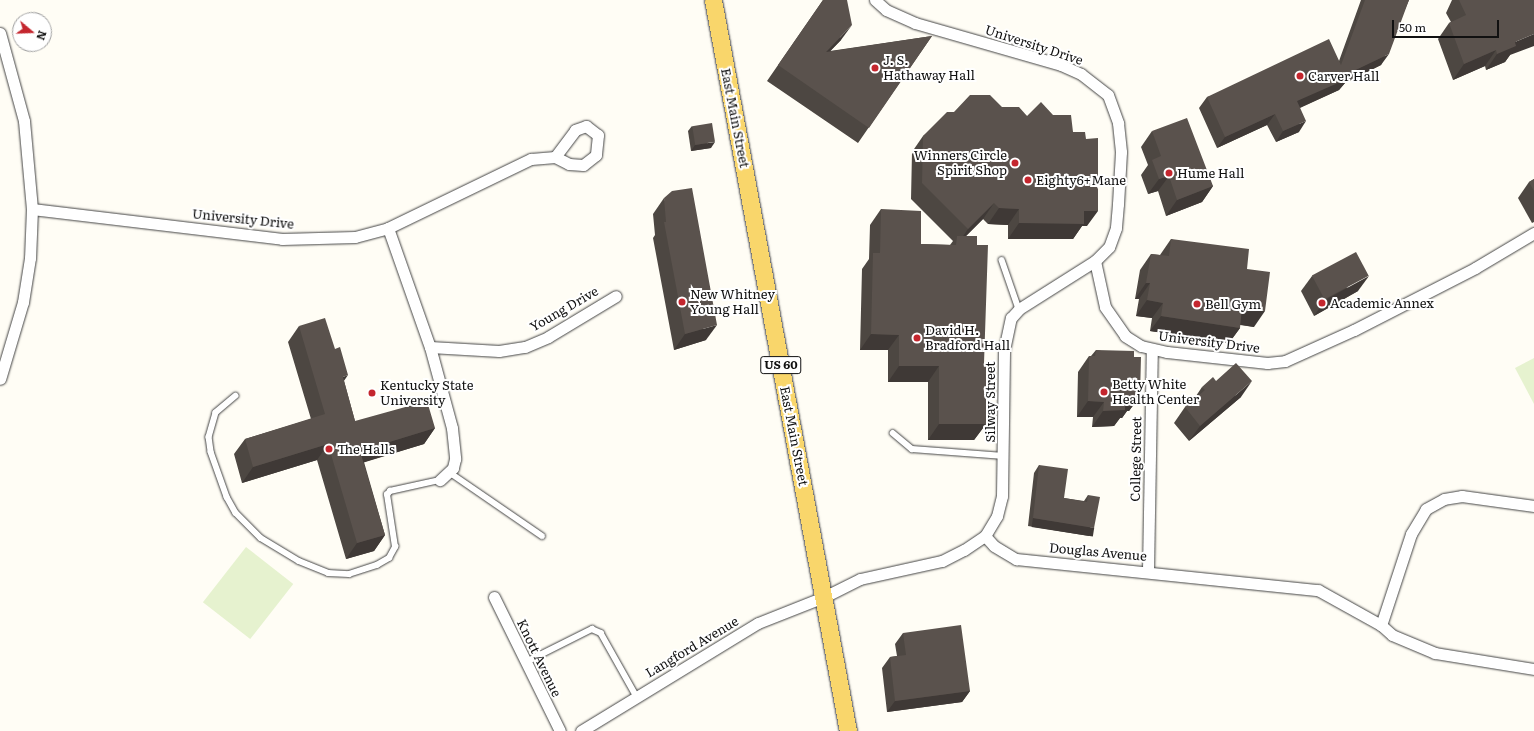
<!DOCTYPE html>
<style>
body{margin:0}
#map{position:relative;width:1534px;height:731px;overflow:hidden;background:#fffdf5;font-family:Literata,serif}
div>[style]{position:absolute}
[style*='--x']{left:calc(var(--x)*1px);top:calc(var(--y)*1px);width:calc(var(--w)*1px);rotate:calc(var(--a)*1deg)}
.pitch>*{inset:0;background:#e6f2cf;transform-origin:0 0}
.roads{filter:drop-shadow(0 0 1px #444) drop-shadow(0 0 1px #444)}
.service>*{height:5.5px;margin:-2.75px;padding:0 2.75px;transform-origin:2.75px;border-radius:2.75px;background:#fff}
.minor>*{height:11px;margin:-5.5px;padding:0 5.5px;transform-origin:5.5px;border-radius:5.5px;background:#fff}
.primary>*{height:17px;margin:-8.5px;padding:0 8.5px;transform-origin:8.5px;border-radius:8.5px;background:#f9d66b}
.wall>*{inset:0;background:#4d4742}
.shaded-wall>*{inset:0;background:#3f3936;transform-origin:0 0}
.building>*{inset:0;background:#5a524d;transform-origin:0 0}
.dots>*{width:11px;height:11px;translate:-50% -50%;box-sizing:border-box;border:2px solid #fff;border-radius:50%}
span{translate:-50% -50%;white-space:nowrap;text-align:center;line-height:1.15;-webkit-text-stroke:4px #fff;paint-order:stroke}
.shield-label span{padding:1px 3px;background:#fff;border:1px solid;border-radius:3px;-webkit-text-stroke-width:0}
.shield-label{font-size:12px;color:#111;font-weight:700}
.street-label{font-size:13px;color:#111}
.poi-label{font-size:13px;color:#111}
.left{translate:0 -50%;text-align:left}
.right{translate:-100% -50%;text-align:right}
.north{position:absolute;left:12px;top:12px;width:40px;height:40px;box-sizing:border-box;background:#fff;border:1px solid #a0a0a0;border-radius:50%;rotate:109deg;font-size:11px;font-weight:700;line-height:16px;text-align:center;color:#111}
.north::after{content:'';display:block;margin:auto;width:14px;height:18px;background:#c4262e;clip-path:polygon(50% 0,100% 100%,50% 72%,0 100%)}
.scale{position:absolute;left:1392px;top:20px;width:107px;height:18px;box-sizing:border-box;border:2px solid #111;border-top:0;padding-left:5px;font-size:12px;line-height:14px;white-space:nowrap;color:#111;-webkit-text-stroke:3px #fff;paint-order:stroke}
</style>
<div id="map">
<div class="pitch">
<i style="clip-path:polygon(1534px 358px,1534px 404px,1515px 368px)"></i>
<i style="left:246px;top:547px;width:60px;height:70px;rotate:38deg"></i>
</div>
<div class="roads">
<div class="service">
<i style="--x:1002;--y:260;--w:52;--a:70.9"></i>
<i style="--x:236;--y:396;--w:26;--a:140"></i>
<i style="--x:216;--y:413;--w:25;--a:106"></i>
<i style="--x:209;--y:437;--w:15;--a:82"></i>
<i style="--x:211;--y:452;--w:48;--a:70.4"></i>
<i style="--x:227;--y:497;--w:18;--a:61"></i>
<i style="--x:236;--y:513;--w:35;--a:45"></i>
<i style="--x:261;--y:538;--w:44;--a:31.2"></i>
<i style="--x:299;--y:561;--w:31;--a:22"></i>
<i style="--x:328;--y:573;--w:21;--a:3"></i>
<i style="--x:349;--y:574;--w:29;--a:-18"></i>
<i style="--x:377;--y:565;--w:14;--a:-30"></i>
<i style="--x:389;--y:558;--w:13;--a:-61"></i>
<i style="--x:395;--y:547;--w:53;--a:-98.7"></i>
<i style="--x:387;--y:495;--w:5;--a:-53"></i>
<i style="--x:390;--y:491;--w:51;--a:-12.4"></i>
<i style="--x:893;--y:433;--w:25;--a:40"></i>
<i style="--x:912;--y:449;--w:92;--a:4.4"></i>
<i style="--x:449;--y:472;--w:113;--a:34.5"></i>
<i style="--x:526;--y:662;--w:74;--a:-26.6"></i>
<i style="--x:592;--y:629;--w:10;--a:24"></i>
<i style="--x:601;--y:633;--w:73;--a:60.6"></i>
</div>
<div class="minor">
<i style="--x:875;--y:0;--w:15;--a:42"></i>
<i style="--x:886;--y:10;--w:32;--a:24"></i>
<i style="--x:915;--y:23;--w:152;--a:16"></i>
<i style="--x:1061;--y:65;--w:22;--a:24"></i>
<i style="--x:1081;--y:74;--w:34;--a:38"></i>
<i style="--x:1108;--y:95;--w:30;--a:70"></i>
<i style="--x:1118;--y:123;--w:29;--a:84"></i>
<i style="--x:1121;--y:152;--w:52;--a:93.3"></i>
<i style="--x:1118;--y:204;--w:24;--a:95"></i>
<i style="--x:1116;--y:228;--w:20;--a:110"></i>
<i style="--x:1109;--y:247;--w:20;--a:135"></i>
<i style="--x:1095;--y:261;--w:47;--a:77.7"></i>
<i style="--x:1105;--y:307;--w:35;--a:55"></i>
<i style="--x:1125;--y:336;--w:19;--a:32"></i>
<i style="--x:1141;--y:346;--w:27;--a:13"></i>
<i style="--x:1167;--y:352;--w:101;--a:6.3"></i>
<i style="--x:1267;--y:363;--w:18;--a:-6"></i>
<i style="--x:1285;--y:361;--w:76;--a:-24.2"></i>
<i style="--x:1354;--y:330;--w:136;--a:-27.1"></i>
<i style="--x:1475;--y:268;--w:69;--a:-30.7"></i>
<i style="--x:0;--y:33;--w:91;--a:74.7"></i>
<i style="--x:24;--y:121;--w:88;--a:84.8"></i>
<i style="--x:32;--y:209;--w:49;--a:92.3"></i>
<i style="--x:30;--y:258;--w:45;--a:99"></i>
<i style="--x:23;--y:302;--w:80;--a:106.6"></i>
<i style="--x:586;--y:126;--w:15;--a:37"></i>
<i style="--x:598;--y:135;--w:20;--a:96"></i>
<i style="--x:596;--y:155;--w:16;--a:142"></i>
<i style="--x:583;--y:165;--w:14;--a:-176"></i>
<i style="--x:569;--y:164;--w:16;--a:-153"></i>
<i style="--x:555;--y:157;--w:34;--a:-53"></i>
<i style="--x:575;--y:130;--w:12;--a:-20"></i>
<i style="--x:32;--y:209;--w:252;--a:6.8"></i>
<i style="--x:282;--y:239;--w:73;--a:-1.6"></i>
<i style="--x:355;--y:237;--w:34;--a:-15"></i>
<i style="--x:388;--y:228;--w:159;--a:-25.8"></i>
<i style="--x:531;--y:159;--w:24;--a:-5"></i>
<i style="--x:388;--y:228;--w:126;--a:70.6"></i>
<i style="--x:430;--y:347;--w:84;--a:74.8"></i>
<i style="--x:452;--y:428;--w:31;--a:84"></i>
<i style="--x:455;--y:459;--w:9;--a:103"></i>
<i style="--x:453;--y:468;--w:18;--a:137"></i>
<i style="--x:430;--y:347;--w:69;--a:3.3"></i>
<i style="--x:499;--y:351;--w:26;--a:-9"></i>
<i style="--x:525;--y:347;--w:25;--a:-23"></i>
<i style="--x:548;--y:337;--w:79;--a:-31.1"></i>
<i style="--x:1534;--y:506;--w:73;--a:-172.1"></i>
<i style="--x:1462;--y:496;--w:18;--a:171"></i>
<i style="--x:1444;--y:499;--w:21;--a:151"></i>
<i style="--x:1426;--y:509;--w:29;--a:121"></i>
<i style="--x:1411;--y:534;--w:96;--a:108.2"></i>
<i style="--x:1381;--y:625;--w:15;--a:42"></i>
<i style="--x:1392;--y:635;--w:47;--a:22.7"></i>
<i style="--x:1435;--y:653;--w:100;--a:9.2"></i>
<i style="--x:985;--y:536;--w:23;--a:-59"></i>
<i style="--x:997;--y:516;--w:21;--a:-76"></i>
<i style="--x:1002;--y:496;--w:146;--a:-89.2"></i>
<i style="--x:1004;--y:350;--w:33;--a:-78"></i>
<i style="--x:1011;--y:318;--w:12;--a:-48"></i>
<i style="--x:1019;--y:309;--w:90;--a:-32.3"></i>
<i style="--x:1148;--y:570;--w:221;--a:-89"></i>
<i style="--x:494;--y:597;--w:149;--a:63.8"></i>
<i style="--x:581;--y:731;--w:207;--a:-31.4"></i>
<i style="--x:758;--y:623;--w:71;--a:-21.5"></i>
<i style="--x:824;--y:597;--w:40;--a:-26.6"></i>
<i style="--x:860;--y:579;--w:84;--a:-12.4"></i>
<i style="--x:942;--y:561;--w:25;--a:-27"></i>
<i style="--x:964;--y:550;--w:25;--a:-34"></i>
<i style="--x:985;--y:536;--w:13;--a:48"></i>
<i style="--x:994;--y:546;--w:26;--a:31"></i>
<i style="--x:1016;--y:559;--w:304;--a:5.9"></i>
<i style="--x:1318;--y:590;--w:72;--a:29.1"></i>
</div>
<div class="primary">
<i style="--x:713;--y:0;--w:743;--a:79.54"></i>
</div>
</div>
<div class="wall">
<i style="clip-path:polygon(823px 0,841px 40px,830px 51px,932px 36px,858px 143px,767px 81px)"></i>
<i style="clip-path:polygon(1361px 0,1409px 0,1381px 65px,1345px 83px,1339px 90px,1300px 108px,1299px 132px,1276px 142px,1267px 125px,1217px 148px,1199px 108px,1207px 97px,1339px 61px)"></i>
<i style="clip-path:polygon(1452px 0,1534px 0,1510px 55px,1505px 62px,1486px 70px,1485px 66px,1453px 80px,1438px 39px,1449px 23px,1451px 22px,1446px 13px)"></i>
<i style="clip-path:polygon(1002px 107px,1027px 116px,1053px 115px,1073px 132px,1087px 226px,1082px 226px,1073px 239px,1008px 239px,1008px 225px,988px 224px,983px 219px,966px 236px,977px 245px,984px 363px,986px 424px,974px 440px,928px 440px,928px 382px,888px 382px,888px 350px,860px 350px,862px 269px,869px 259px,870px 225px,881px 209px,921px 244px,950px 245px,953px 241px,911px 199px,912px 152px,923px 136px,954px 112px)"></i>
<i style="clip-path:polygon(692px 126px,711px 148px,691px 151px,688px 131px)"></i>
<i style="clip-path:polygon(1152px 131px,1213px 186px,1202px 202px,1166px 216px,1158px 191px,1148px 194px,1141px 175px,1148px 165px,1141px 147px)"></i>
<i style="clip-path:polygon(1534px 179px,1534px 222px,1532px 223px,1518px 198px,1529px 182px)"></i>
<i style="clip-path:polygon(664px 198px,706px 340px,674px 350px,653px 238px,655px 235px,653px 214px)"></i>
<i style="clip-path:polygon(1171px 239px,1247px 269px,1254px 327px,1240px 325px,1240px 328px,1229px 343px,1150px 331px,1152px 318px,1136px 316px,1139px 299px,1135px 299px,1140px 270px,1151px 254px,1160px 255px)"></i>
<i style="clip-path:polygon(1312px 276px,1358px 291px,1314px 316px,1301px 291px)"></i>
<i style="clip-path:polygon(299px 326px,344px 381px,355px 421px,435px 428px,424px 444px,364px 462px,385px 535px,374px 551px,346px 559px,317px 460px,242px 483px,234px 454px,245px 439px,311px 419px,288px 342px)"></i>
<i style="clip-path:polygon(1096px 350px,1134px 357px,1140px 396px,1129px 411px,1127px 411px,1122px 418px,1120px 418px,1114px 426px,1092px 427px,1093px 417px,1077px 417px,1078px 372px,1089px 356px,1091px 356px)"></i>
<i style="clip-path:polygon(1202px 387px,1241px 397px,1189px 441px,1174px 423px,1185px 407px,1194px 399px)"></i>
<i style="clip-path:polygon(1039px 465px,1064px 498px,1084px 501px,1088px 495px,1089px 536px,1028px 526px,1034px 473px)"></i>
<i style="clip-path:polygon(903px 633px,970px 691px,962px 702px,887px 712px,882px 668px,890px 657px,897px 656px,895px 644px)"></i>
</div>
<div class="shaded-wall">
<i style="clip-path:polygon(852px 25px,841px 40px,815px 67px,826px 52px)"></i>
<i style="clip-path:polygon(1534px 34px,1534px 46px,1510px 55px,1505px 62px,1486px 70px,1497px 54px,1515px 42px)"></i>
<i style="clip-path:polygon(1496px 50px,1485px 66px,1453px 80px,1464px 64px)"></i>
<i style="clip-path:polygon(1389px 54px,1381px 65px,1345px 83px,1339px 90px,1290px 112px,1297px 101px,1345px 75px)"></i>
<i style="clip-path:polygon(1275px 114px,1267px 125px,1217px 148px,1225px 137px)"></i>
<i style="clip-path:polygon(1306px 121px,1299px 132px,1276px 142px,1283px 131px)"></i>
<i style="clip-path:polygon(715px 142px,711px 148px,691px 151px,695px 145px)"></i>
<i style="clip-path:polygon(1169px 176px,1158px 191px,1148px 194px,1159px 179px)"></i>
<i style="clip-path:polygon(1213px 186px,1202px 202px,1166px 216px,1177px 200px)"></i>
<i style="clip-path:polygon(994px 203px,983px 219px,957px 245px,968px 229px)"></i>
<i style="clip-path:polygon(999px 208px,1019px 209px,1008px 225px,988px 224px)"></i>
<i style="clip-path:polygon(1084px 211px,1098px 211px,1087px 226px,1082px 226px,1073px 239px,1008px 239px,1019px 223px)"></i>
<i style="clip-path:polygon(1369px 276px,1358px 291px,1314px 316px,1325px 300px)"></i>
<i style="clip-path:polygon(1146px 283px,1150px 283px,1139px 299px,1135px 299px)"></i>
<i style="clip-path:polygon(1147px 300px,1163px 303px,1152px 318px,1136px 316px)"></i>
<i style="clip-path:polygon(1242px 308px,1265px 311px,1254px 327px,1231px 323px)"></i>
<i style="clip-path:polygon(1161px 316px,1240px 328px,1229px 343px,1150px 331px)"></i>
<i style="clip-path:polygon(717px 325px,706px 340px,674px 350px,685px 334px)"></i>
<i style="clip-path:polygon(871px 334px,899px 335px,888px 350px,860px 350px)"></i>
<i style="clip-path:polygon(899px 366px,939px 366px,928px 382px,888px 382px)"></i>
<i style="clip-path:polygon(348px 375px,337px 391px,343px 377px)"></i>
<i style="clip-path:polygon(1252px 381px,1241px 397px,1189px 441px,1200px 426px)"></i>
<i style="clip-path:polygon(1133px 396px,1140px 396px,1129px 411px,1127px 411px,1122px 418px,1120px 418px,1114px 426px,1092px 427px,1103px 411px,1125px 402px)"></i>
<i style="clip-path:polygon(1088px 401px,1104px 402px,1093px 417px,1077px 417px)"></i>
<i style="clip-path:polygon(939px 424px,986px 424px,974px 440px,928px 440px)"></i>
<i style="clip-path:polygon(435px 428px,424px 444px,349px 467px,360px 451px)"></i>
<i style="clip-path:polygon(328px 444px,317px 460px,242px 483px,253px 467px)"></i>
<i style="left:1033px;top:518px;width:62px;height:9px;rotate:9deg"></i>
<i style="clip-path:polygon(385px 535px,374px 551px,346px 559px,357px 543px)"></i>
<i style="clip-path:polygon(970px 691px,962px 702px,887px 712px,895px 701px)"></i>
</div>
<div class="building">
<i style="clip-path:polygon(823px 0,847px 0,852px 25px,826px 52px,932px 36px,869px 128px,778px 65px)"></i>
<i style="clip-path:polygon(1365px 0,1409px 0,1389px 54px,1345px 75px,1347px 79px,1297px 101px,1306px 121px,1283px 131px,1275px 114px,1225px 137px,1207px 97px,1329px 39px,1341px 65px)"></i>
<i style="clip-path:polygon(1459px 0,1534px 0,1534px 34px,1515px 42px,1516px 46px,1497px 54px,1496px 50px,1464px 64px,1449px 23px,1466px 15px)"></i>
<i style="clip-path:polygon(970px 95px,990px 95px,1002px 107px,1019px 107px,1027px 116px,1041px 102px,1053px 115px,1071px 115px,1073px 132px,1085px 132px,1086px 139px,1098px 138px,1098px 211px,1084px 211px,1084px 224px,1019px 223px,1019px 209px,999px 208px,994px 203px,968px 229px,922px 183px,923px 136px,947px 112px,954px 112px)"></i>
<i style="clip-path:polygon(1187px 118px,1213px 186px,1177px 200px,1169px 176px,1159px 179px,1152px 160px,1161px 156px,1152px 131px)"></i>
<i style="left:712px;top:123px;width:19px;height:20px;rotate:81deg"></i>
<i style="clip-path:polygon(1534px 179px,1534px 191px,1529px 182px)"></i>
<i style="clip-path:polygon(692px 188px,717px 325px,685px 334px,664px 222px,666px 222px,664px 198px,672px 191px)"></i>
<i style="clip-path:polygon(881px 209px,921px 211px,921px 244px,956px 245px,957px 236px,977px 236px,977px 245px,988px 245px,984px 363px,986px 363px,986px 424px,939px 424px,939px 366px,899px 366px,899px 335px,871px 334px,873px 253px,880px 253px)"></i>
<i style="clip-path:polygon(1171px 239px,1249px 249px,1247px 269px,1270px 272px,1265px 311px,1242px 308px,1240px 328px,1161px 316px,1163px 303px,1147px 300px,1150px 283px,1146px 283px,1151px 254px,1169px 256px)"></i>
<i style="left:1356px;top:252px;width:27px;height:50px;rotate:62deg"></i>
<i style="clip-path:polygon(325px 318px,335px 349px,340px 347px,348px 375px,343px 377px,355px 421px,427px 401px,435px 428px,360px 451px,385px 535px,357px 543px,328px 444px,253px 467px,245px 439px,325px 414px,299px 326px)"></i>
<i style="clip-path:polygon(1096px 350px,1134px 351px,1134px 357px,1141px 357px,1140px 396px,1133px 396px,1133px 402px,1125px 402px,1125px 410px,1103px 411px,1104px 402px,1088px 401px,1089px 356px,1095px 356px)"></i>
<i style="clip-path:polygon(1236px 363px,1252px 381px,1200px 426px,1185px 407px,1205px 390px,1202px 387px,1213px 377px,1216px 381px)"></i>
<i style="clip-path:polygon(1039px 465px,1068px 469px,1064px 498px,1087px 502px,1088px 495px,1100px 497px,1094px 528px,1033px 518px)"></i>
<i style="clip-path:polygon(961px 625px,970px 691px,895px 701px,890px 657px,906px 655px,903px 633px)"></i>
</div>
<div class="dots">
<i style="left:875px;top:68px;background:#c4262e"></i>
<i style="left:1300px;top:76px;background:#c4262e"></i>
<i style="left:1015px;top:163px;background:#c4262e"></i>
<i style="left:1169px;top:173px;background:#c4262e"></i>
<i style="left:1028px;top:180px;background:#c4262e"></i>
<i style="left:682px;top:302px;background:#c4262e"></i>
<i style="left:1322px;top:303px;background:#c4262e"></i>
<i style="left:1197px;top:304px;background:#c4262e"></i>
<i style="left:917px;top:338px;background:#c4262e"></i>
<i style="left:1104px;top:392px;background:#c4262e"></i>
<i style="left:372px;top:393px;background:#c4262e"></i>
<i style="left:329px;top:449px;background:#c4262e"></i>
</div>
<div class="shield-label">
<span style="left:781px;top:365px">US 60</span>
</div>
<div class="street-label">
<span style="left:1034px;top:45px;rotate:18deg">University Drive</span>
<span style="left:735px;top:118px;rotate:79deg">East Main Street</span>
<span style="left:243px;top:219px;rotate:6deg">University Drive</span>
<span style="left:564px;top:309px;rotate:-30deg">Young Drive</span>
<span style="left:1209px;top:342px;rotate:7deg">University Drive</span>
<span style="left:990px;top:402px;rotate:-90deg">Silway Street</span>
<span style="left:794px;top:436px;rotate:79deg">East Main Street</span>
<span style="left:1136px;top:459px;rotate:-89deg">College Street</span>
<span style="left:1098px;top:552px;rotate:5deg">Douglas Avenue</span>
<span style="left:692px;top:647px;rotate:-31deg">Langford Avenue</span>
<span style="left:539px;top:658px;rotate:64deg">Knott Avenue</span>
</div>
<div class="poi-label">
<span class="left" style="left:883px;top:68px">J. S.<br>Hathaway Hall</span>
<span class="left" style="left:1308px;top:76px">Carver Hall</span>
<span class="right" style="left:1007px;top:163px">Winners Circle<br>Spirit Shop</span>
<span class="left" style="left:1177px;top:173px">Hume Hall</span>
<span class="left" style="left:1036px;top:180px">Eighty6+Mane</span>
<span class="left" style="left:690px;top:302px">New Whitney<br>Young Hall</span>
<span class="left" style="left:1330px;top:303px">Academic Annex</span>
<span class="left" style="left:1205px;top:304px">Bell Gym</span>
<span class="left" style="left:925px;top:338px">David H.<br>Bradford Hall</span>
<span class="left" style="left:1112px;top:392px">Betty White<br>Health Center</span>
<span class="left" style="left:380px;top:393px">Kentucky State<br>University</span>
<span class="left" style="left:337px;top:449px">The Halls</span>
</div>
<div class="north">N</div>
<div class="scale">50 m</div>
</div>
